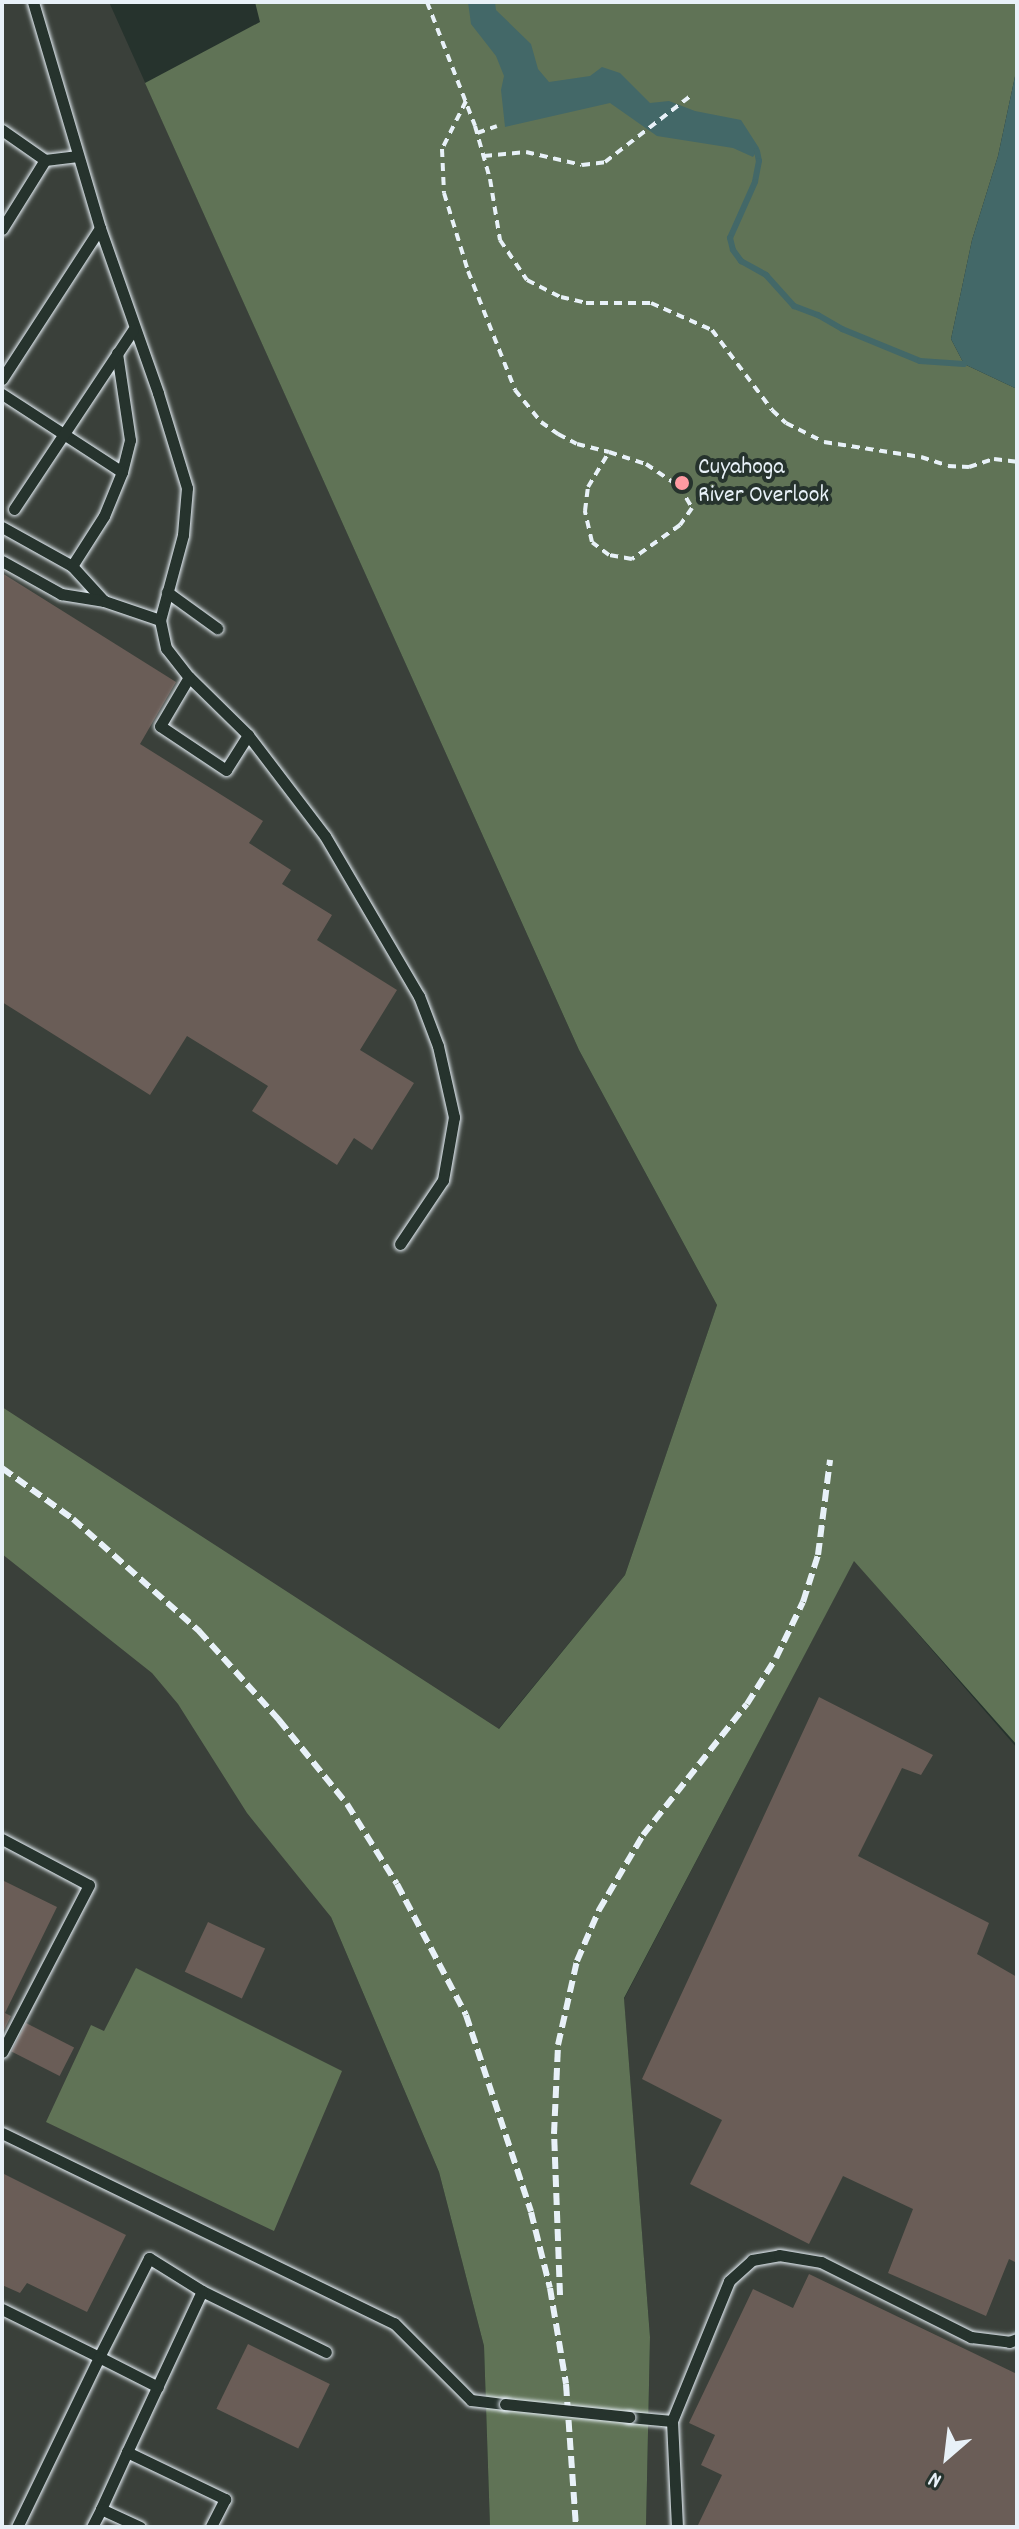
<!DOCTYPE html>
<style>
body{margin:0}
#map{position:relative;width:1019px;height:2529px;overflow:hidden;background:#26332d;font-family:Dekko,sans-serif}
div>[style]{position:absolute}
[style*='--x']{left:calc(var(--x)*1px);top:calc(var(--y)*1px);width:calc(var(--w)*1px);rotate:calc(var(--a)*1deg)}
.built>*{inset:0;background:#3a403a}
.green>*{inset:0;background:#607356}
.water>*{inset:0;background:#436868}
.stream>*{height:6px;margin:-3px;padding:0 3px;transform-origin:3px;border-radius:3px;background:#436868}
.building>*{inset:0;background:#6a5d57;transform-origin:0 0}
.path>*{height:4px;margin-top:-2px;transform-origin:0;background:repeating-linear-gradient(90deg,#e8f1f8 0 8px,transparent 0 14px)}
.roads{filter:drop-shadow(0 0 2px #e8f1f8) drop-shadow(0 0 2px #e8f1f8)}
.lane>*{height:11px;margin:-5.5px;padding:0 5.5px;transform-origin:5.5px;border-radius:5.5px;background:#26332d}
.rail>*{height:6px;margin-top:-3px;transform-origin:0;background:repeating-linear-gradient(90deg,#e8f1f8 0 12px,transparent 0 18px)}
.bridges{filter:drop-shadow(0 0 2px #e8f1f8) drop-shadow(0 0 2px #e8f1f8)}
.lane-bridge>*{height:11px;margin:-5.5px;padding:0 5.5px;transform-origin:5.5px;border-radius:5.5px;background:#26332d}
.dots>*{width:22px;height:22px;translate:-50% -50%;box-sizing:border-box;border:4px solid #26332d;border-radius:50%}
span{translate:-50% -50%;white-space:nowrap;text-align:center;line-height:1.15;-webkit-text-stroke:8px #26332d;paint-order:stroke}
.poi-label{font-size:24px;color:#e8f1f8}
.left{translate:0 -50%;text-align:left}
.frame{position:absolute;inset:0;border:4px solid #e8f1f8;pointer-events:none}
.north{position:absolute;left:907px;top:2417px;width:80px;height:80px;-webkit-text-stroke:6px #26332d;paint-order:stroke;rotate:208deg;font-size:22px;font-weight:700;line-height:32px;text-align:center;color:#e8f1f8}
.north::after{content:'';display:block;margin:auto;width:28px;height:36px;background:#e8f1f8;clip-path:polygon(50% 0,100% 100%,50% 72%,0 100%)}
</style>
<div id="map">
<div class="built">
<i style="clip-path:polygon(2px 2px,109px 2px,579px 1050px,717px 1305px,625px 1575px,459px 1777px,331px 1917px,439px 2172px,484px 2346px,490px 2527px,2px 2527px)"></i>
<i style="clip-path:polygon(854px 1560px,1017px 1748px,1017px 2527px,646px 2527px,650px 2337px,624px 1999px)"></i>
</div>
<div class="green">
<i style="clip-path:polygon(255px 2px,1017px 2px,1017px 67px,998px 156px,972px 240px,951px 339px,964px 364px,1017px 389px,1017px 1745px,854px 1561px,624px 1998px,650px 2337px,646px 2527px,490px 2527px,484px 2346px,439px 2172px,331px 1917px,247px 1813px,178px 1704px,152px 1673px,2px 1554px,2px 1407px,499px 1729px,625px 1575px,717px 1305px,579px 1050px,145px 83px,260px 22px)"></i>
<i style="clip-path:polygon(136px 1968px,342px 2071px,274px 2231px,46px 2122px,91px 2025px,104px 2031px)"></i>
</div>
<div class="water">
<i style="clip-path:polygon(468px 2px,495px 2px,496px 10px,531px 44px,538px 69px,549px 82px,590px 76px,602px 67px,620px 73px,650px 103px,669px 101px,695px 111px,741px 120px,759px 148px,753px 157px,733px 148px,657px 136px,610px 103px,505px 127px,501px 90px,504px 76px,496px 56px,471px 24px)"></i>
<i style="clip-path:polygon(1017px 67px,1017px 389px,964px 364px,951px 339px,972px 240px,998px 156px)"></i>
</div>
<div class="stream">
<i style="--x:757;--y:151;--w:10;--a:79"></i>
<i style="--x:759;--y:161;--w:21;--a:101"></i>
<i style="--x:755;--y:182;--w:61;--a:114.1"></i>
<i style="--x:730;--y:238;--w:12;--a:76"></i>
<i style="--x:733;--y:250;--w:14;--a:54"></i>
<i style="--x:741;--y:261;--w:29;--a:29"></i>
<i style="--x:766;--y:275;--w:42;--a:47.9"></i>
<i style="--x:794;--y:306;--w:26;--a:21"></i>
<i style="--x:818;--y:315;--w:28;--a:30"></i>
<i style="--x:842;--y:329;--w:84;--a:22.3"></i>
<i style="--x:920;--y:361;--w:44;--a:3.9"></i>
</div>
<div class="building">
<i style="clip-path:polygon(2px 573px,176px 682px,140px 744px,263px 821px,249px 843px,291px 870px,282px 884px,332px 915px,317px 940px,397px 990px,360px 1050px,414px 1083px,372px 1150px,354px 1138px,337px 1165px,252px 1111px,268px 1086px,187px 1036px,150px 1095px,2px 1002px)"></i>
<i style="clip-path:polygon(819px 1697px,933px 1755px,921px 1775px,902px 1768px,858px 1856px,989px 1923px,977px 1954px,1017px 1977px,1017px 2263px,1009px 2259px,986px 2316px,888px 2273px,913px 2209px,843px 2176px,809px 2244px,690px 2184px,722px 2120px,642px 2079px)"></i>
<i style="clip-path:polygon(2px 1880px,57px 1907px,5px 2013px,11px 2016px,2px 2034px)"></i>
<i style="left:208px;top:1922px;width:63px;height:55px;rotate:25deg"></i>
<i style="left:26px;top:2023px;width:54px;height:32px;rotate:27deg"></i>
<i style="clip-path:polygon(2px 2173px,126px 2235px,87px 2312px,27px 2283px,20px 2293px,2px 2285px)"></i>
<i style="clip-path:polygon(809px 2274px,1017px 2374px,1017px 2527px,697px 2527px,722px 2475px,701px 2465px,715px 2435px,689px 2423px,753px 2289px,793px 2308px)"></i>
<i style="left:248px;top:2344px;width:91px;height:72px;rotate:26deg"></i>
</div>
<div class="path">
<i style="--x:427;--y:2;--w:133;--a:68.8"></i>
<i style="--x:475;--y:126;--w:55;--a:74.2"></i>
<i style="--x:490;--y:179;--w:62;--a:80.7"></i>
<i style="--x:500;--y:240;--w:48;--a:56"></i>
<i style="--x:527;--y:280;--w:38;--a:27"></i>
<i style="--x:561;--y:297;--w:26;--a:13"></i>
<i style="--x:586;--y:303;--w:65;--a:0"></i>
<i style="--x:651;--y:303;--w:67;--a:23.9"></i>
<i style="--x:712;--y:330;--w:100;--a:53.1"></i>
<i style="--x:772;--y:410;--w:19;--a:43"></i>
<i style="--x:786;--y:423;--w:42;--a:26.6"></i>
<i style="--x:824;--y:442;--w:98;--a:8.8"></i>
<i style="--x:921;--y:457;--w:28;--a:18"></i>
<i style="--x:948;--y:466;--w:21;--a:3"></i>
<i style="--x:969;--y:467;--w:26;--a:-18"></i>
<i style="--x:994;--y:459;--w:23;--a:7"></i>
<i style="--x:466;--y:101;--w:54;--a:116.6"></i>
<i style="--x:442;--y:149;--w:44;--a:87.4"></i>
<i style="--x:444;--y:193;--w:82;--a:72.9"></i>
<i style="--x:468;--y:271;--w:128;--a:68.4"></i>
<i style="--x:515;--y:390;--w:41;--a:50.9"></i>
<i style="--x:541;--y:422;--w:21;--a:35"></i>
<i style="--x:558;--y:434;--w:21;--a:28"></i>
<i style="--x:577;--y:444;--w:33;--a:14"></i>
<i style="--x:609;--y:452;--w:39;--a:18"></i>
<i style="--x:646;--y:464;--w:40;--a:34"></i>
<i style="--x:679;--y:486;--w:26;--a:59"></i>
<i style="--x:692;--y:508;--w:21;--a:125"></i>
<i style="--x:680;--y:525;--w:59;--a:144.7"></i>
<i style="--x:632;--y:559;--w:23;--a:-170"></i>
<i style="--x:609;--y:555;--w:21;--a:-143"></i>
<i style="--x:592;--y:542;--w:32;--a:-103"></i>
<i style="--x:585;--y:511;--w:24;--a:-83"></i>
<i style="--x:588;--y:487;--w:41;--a:-59"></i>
<i style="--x:477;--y:133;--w:21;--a:-19"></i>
<i style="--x:484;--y:156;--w:42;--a:-5.4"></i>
<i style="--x:526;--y:152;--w:57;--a:13.1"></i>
<i style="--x:582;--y:165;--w:23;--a:-7"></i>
<i style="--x:605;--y:162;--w:111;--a:-37.7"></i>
</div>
<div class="roads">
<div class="lane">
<i style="--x:33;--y:2;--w:236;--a:73.5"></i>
<i style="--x:100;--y:228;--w:175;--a:70.6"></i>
<i style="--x:158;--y:393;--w:99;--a:73"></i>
<i style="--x:187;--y:488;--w:47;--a:94.9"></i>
<i style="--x:183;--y:535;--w:88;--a:105.1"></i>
<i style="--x:160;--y:620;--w:29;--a:78"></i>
<i style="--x:166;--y:648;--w:37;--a:52"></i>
<i style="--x:189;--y:677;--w:83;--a:44.5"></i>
<i style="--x:248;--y:735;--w:41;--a:122.2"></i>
<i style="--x:226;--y:770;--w:79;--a:-146.3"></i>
<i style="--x:160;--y:726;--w:57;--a:-59.4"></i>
<i style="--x:2;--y:130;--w:52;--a:34.9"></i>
<i style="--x:45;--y:160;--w:33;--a:-7"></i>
<i style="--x:2;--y:229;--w:81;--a:-58.1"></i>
<i style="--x:2;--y:379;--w:180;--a:-57"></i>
<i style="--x:2;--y:394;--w:143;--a:33"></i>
<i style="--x:122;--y:472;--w:33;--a:-76"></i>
<i style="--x:130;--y:440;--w:88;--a:-98.5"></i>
<i style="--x:14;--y:509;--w:215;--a:-56.4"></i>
<i style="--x:2;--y:527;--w:80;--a:29.1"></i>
<i style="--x:72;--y:566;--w:47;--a:47.6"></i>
<i style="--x:2;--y:561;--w:68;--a:29.2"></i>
<i style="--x:61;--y:594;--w:44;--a:9.2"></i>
<i style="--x:104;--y:601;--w:59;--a:18.7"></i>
<i style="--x:72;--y:566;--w:59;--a:-57.4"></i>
<i style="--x:104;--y:516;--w:48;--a:-67.8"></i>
<i style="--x:167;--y:592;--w:62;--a:35.8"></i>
<i style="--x:248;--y:735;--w:127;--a:52.7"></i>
<i style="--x:325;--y:836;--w:186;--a:59.6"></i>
<i style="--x:419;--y:996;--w:53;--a:69.2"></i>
<i style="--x:438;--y:1046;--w:73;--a:77.3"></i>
<i style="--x:454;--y:1117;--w:64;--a:99.9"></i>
<i style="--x:443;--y:1180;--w:77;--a:123.9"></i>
<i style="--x:2;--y:1839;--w:98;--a:27.9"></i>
<i style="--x:89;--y:1885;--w:188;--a:117.5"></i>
<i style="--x:2;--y:2133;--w:436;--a:25.9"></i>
<i style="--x:394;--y:2323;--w:109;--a:45"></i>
<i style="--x:471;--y:2400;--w:34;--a:7"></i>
<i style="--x:202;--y:2291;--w:138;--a:26.2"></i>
<i style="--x:2;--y:2309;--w:108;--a:26.3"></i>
<i style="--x:99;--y:2357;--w:111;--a:-63.2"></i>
<i style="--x:149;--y:2258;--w:62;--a:31.9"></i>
<i style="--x:202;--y:2291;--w:178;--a:115"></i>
<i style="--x:127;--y:2452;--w:109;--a:25.6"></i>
<i style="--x:225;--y:2499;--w:31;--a:117"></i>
<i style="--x:629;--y:2417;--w:43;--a:5.3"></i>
<i style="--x:672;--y:2421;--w:106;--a:87.3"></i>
<i style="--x:672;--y:2421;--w:151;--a:-67.8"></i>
<i style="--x:729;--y:2281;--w:31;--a:-42"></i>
<i style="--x:752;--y:2260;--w:27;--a:-10"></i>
<i style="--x:779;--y:2255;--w:43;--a:9.5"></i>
<i style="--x:821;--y:2262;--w:168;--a:26.6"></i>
<i style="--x:971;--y:2337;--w:38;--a:7"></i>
<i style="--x:1009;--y:2342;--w:9;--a:-21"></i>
<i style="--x:101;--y:2509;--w:63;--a:-65.5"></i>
<i style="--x:17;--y:2527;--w:189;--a:-64.2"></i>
<i style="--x:99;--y:2357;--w:66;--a:27"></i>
<i style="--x:92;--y:2527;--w:20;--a:-63"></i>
<i style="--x:101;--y:2509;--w:43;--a:24.8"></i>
</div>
</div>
<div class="rail">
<i style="--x:2;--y:1468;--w:87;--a:35.7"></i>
<i style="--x:73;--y:1519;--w:169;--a:41.6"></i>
<i style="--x:199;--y:1631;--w:120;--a:48"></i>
<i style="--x:279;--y:1720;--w:108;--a:51"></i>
<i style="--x:347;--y:1804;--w:94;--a:58"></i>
<i style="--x:397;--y:1884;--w:148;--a:62.2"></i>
<i style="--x:466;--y:2015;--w:207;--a:71.7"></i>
<i style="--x:531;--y:2212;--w:78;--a:76"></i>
<i style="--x:550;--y:2288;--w:97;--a:80.5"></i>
<i style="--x:566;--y:2384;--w:143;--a:86"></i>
<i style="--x:560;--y:2295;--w:161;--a:-92.1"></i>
<i style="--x:554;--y:2134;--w:89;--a:-87.4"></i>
<i style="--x:558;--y:2045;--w:86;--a:-77.3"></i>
<i style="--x:577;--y:1961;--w:56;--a:-66.7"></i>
<i style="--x:599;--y:1910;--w:87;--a:-59.6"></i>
<i style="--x:643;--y:1835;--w:167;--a:-51.6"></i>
<i style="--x:747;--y:1704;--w:54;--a:-57.8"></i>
<i style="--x:776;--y:1658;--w:62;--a:-64.3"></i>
<i style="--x:803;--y:1602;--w:49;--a:-72.3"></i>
<i style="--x:818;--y:1555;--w:96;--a:-82.8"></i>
</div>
<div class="bridges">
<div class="lane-bridge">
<i style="--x:505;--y:2404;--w:125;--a:6"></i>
</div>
</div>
<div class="dots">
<i style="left:682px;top:483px;background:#ff9aa2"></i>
</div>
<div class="poi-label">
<span class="left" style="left:698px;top:483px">Cuyahoga<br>River Overlook</span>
</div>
<div class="frame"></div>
<div class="north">N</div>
</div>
